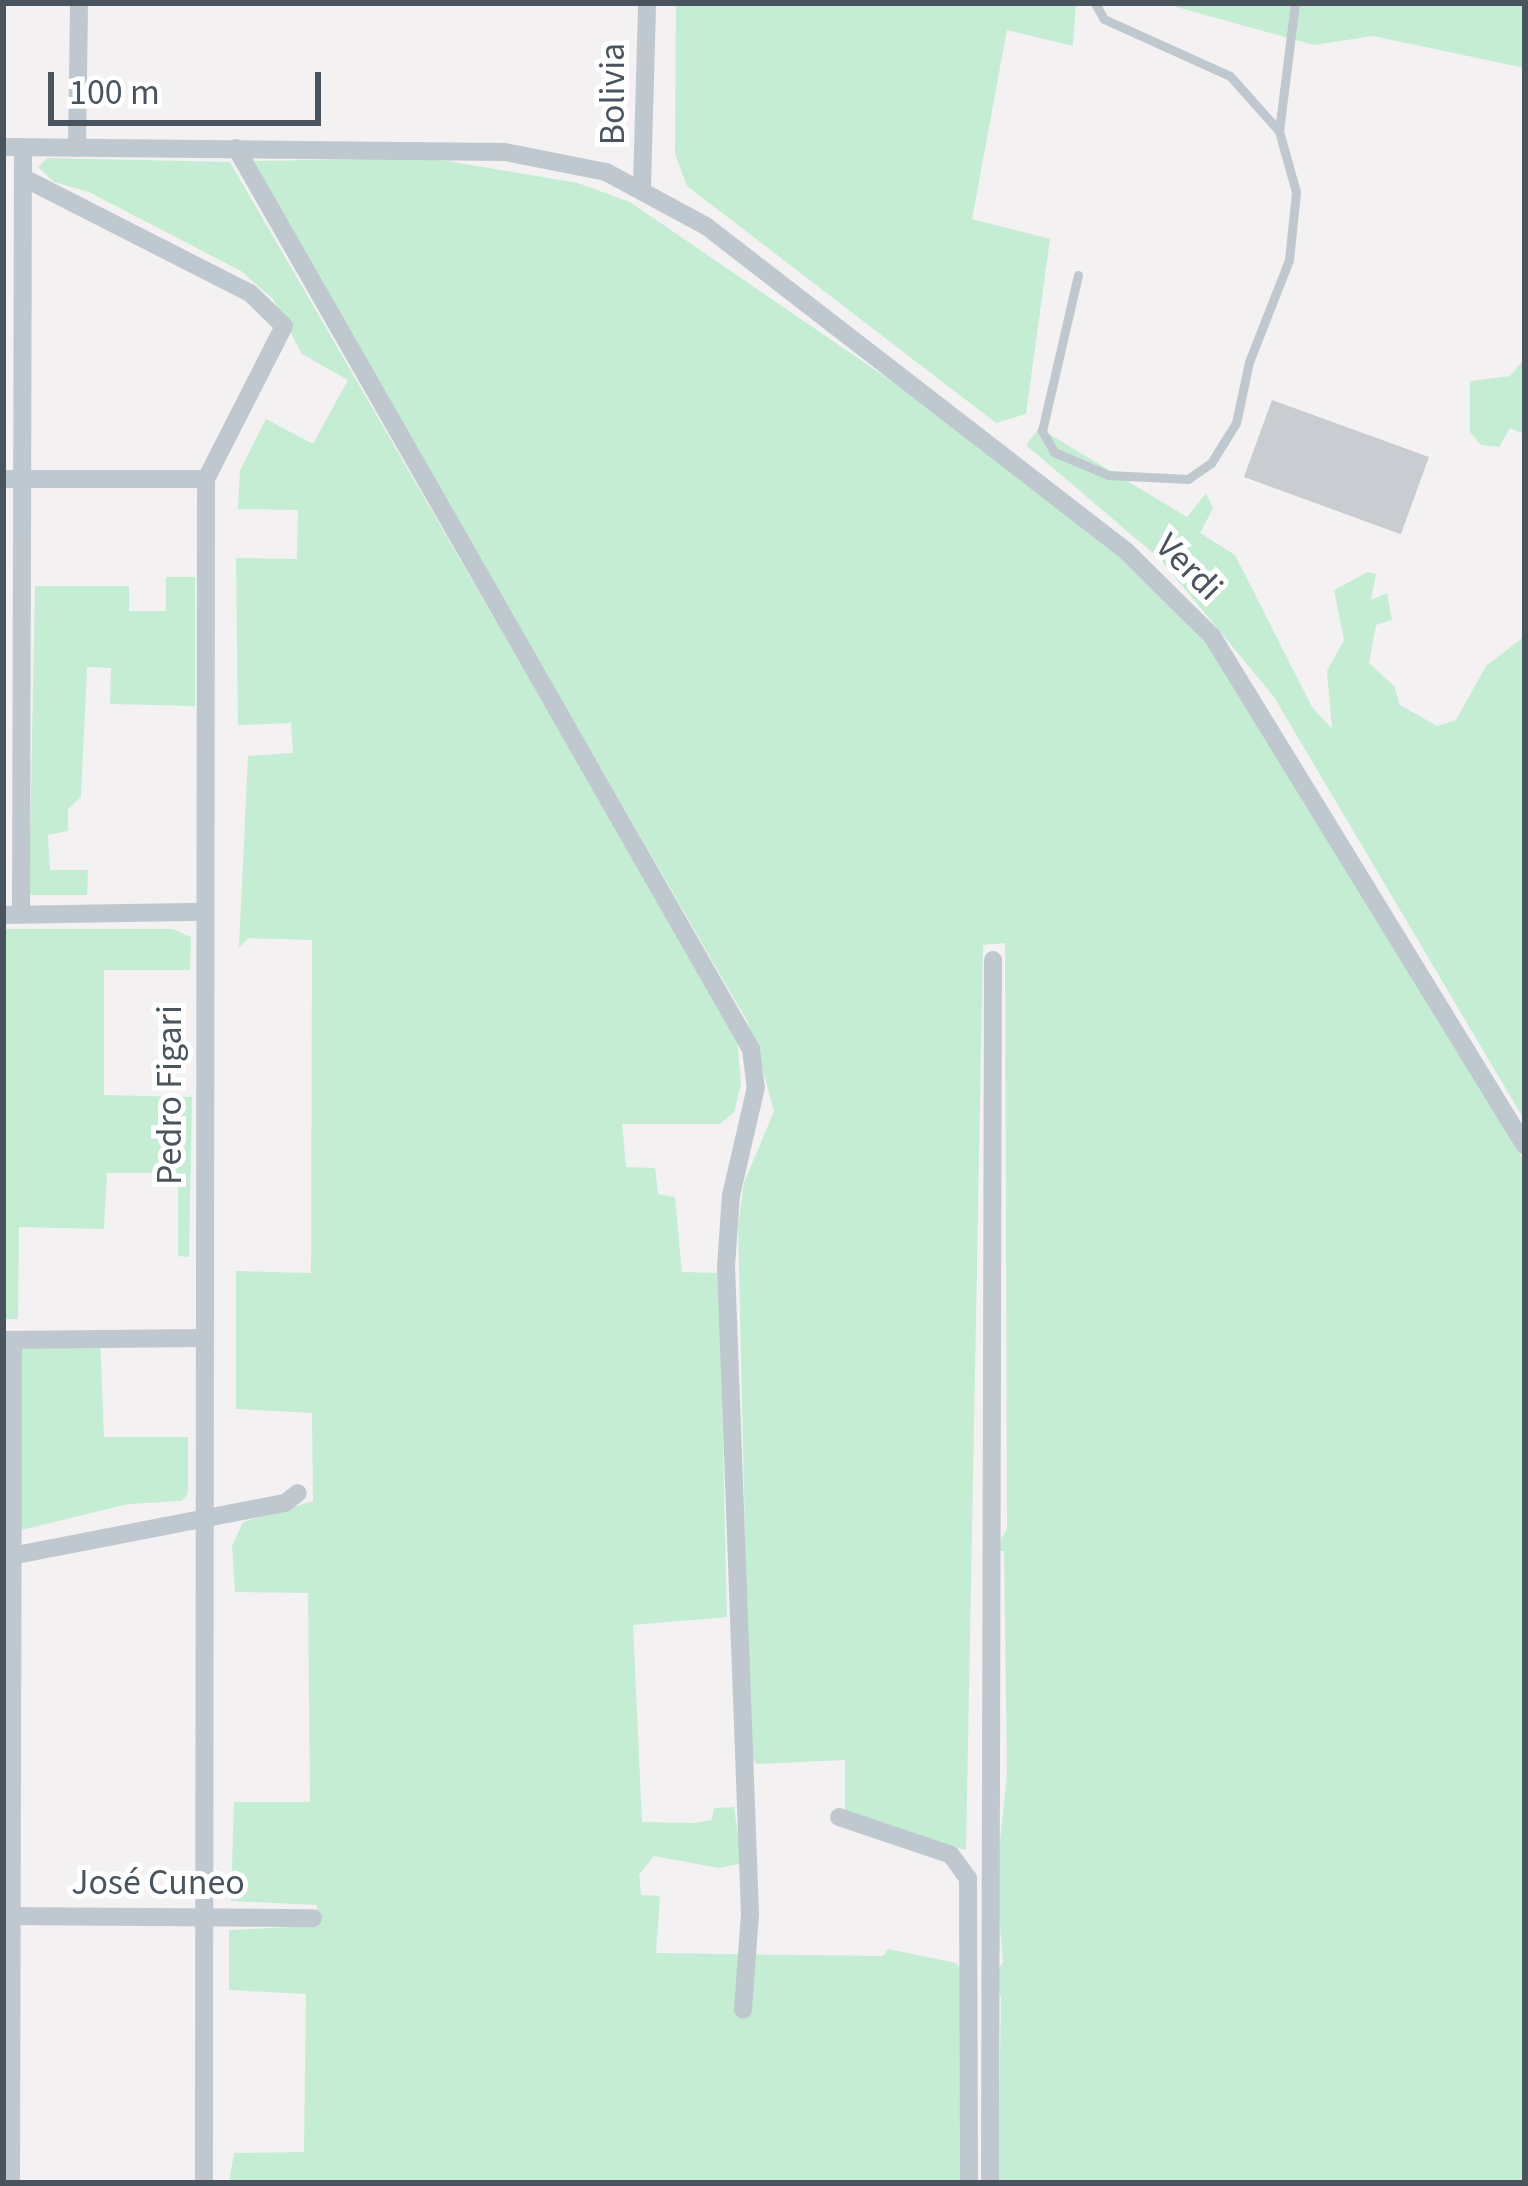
<!DOCTYPE html>
<meta charset="utf-8">
<style>
body{margin:0}
#map{position:relative;width:1528px;height:2186px;overflow:hidden;background:#f3f1f1;font-family:"Source Sans 3",sans-serif}
div>[style]{position:absolute}
[style*='--x']{left:calc(var(--x)*1px);top:calc(var(--y)*1px);width:calc(var(--w)*1px);rotate:calc(var(--a)*1deg)}
.green>*{inset:0;background:#c4edd4}
.building>*{inset:0;background:#c9ccd0;transform-origin:0 0}
.lane>*{height:9px;margin:-4.5px;padding:0 4.5px;transform-origin:4.5px;border-radius:4.5px;background:#c0c8cf}
.street>*{height:18px;margin:-9px;padding:0 9px;transform-origin:9px;border-radius:9px;background:#c0c8cf}
span{translate:-50% -50%;white-space:nowrap;text-align:center;line-height:1.15;-webkit-text-stroke:10px #fff;paint-order:stroke}
.street-label{font-size:36px;color:#4a545e}
.frame{position:absolute;inset:0;border:6px solid #4a545e;pointer-events:none}
.scale{position:absolute;left:48px;top:72px;width:273px;height:54px;box-sizing:border-box;border:6px solid #4a545e;border-top:0;padding-left:15px;font-size:36px;line-height:42px;white-space:nowrap;color:#4a545e;-webkit-text-stroke:9px #fff;paint-order:stroke}
</style>
<div id="map">
<div class="green">
<i style="clip-path:polygon(676px 3px,1076px 3px,1073px 46px,1007px 30px,972px 219px,1050px 239px,1026px 414px,996px 423px,687px 186px,675px 154px)"></i>
<i style="clip-path:polygon(1162px 3px,1525px 3px,1525px 68px,1373px 36px,1314px 45px)"></i>
<i style="clip-path:polygon(47px 158px,230px 162px,737px 1038px,741px 1084px,734px 1112px,720px 1124px,622px 1124px,626px 1167px,655px 1168px,658px 1194px,675px 1197px,682px 1272px,719px 1273px,727px 1617px,633px 1625px,642px 1822px,696px 1823px,712px 1820px,714px 1808px,734px 1807px,741px 1856px,739px 1864px,719px 1868px,654px 1856px,639px 1875px,641px 1895px,660px 1896px,656px 1953px,883px 1956px,888px 1949px,956px 1963px,965px 1976px,964px 2183px,229px 2183px,234px 2153px,304px 2152px,306px 1994px,229px 1990px,229px 1930px,315px 1926px,317px 1905px,231px 1901px,234px 1802px,310px 1802px,308px 1593px,235px 1592px,232px 1546px,243px 1522px,313px 1501px,312px 1413px,236px 1409px,236px 1271px,311px 1273px,312px 940px,249px 938px,239px 947px,248px 756px,293px 753px,291px 723px,238px 725px,236px 558px,297px 559px,298px 510px,238px 509px,240px 471px,266px 419px,313px 444px,348px 380px,302px 354px,273px 299px,241px 271px,89px 192px,54px 182px,38px 167px)"></i>
<i style="clip-path:polygon(429px 158px,578px 183px,630px 202px,1103px 526px,1218px 645px,1525px 1163px,1525px 2183px,998px 2183px,1001px 1998px,994px 1977px,1003px 1962px,996px 1879px,1007px 1774px,1004px 1551px,996px 1551px,1007px 1528px,1005px 943px,983px 945px,966px 1850px,845px 1819px,845px 1760px,756px 1764px,750px 1753px,738px 1226px,744px 1183px,774px 1111px,760px 1060px,747px 1021px,250px 161px)"></i>
<i style="clip-path:polygon(1525px 358px,1525px 434px,1510px 428px,1499px 447px,1481px 445px,1470px 432px,1470px 381px,1510px 376px)"></i>
<i style="clip-path:polygon(1039px 428px,1187px 517px,1206px 493px,1213px 508px,1200px 533px,1235px 555px,1312px 707px,1332px 729px,1327px 671px,1344px 640px,1334px 590px,1368px 572px,1376px 574px,1371px 600px,1387px 593px,1392px 620px,1376px 625px,1369px 663px,1394px 686px,1400px 705px,1437px 726px,1456px 720px,1486px 666px,1525px 636px,1525px 1121px,1274px 697px,1161px 560px,1026px 445px)"></i>
<i style="clip-path:polygon(166px 577px,195px 577px,195px 706px,110px 704px,111px 668px,87px 667px,81px 797px,68px 809px,68px 831px,48px 835px,50px 870px,88px 870px,87px 895px,29px 895px,35px 586px,129px 586px,129px 611px,166px 611px)"></i>
<i style="clip-path:polygon(3px 929px,173px 929px,191px 937px,190px 970px,104px 970px,104px 1095px,192px 1097px,189px 1257px,178px 1256px,178px 1173px,107px 1173px,104px 1229px,19px 1227px,18px 1319px,3px 1319px)"></i>
<i style="clip-path:polygon(22px 1332px,100px 1334px,104px 1437px,188px 1437px,188px 1494px,181px 1501px,128px 1504px,17px 1531px)"></i>
</div>
<div class="building">
<i style="left:1272px;top:400px;width:167px;height:82px;rotate:20deg"></i>
</div>
<div class="lane">
<i style="--x:1095;--y:3;--w:18;--a:61"></i>
<i style="--x:1104;--y:19;--w:138;--a:24.3"></i>
<i style="--x:1230;--y:76;--w:74;--a:48.3"></i>
<i style="--x:1078;--y:275;--w:160;--a:103"></i>
<i style="--x:1042;--y:431;--w:24;--a:60"></i>
<i style="--x:1054;--y:452;--w:59;--a:23.1"></i>
<i style="--x:1108;--y:475;--w:80;--a:2.9"></i>
<i style="--x:1188;--y:479;--w:28;--a:-35"></i>
<i style="--x:1211;--y:463;--w:47;--a:-58"></i>
<i style="--x:1236;--y:423;--w:62;--a:-78"></i>
<i style="--x:1249;--y:362;--w:110;--a:-68.6"></i>
<i style="--x:1289;--y:260;--w:68;--a:-84.1"></i>
<i style="--x:1296;--y:192;--w:63;--a:-105.6"></i>
<i style="--x:1279;--y:131;--w:129;--a:-82.9"></i>
</div>
<div class="street">
<i style="--x:3;--y:147;--w:502;--a:0.57"></i>
<i style="--x:505;--y:152;--w:103;--a:11.2"></i>
<i style="--x:606;--y:172;--w:114;--a:28.4"></i>
<i style="--x:706;--y:226;--w:531;--a:37.73"></i>
<i style="--x:1126;--y:551;--w:121;--a:44.7"></i>
<i style="--x:1212;--y:636;--w:598;--a:58.46"></i>
<i style="--x:77;--y:148;--w:145;--a:-89.2"></i>
<i style="--x:236;--y:148;--w:1038;--a:60.25"></i>
<i style="--x:751;--y:1049;--w:38;--a:83"></i>
<i style="--x:756;--y:1087;--w:111;--a:103"></i>
<i style="--x:731;--y:1195;--w:71;--a:94"></i>
<i style="--x:726;--y:1266;--w:648;--a:87.88"></i>
<i style="--x:750;--y:1914;--w:96;--a:94.2"></i>
<i style="--x:24;--y:178;--w:254;--a:27"></i>
<i style="--x:250;--y:293;--w:47;--a:44.1"></i>
<i style="--x:284;--y:326;--w:172;--a:117"></i>
<i style="--x:206;--y:479;--w:1704;--a:90.07"></i>
<i style="--x:642;--y:186;--w:183;--a:-88.4"></i>
<i style="--x:3;--y:479;--w:203;--a:0"></i>
<i style="--x:21;--y:914;--w:767;--a:-89.85"></i>
<i style="--x:3;--y:915;--w:201;--a:-0.9"></i>
<i style="--x:3;--y:1340;--w:199;--a:-0.6"></i>
<i style="--x:6;--y:1557;--w:284;--a:-11"></i>
<i style="--x:285;--y:1503;--w:16;--a:-38"></i>
<i style="--x:839;--y:1817;--w:118;--a:18.7"></i>
<i style="--x:951;--y:1855;--w:29;--a:54"></i>
<i style="--x:968;--y:1878;--w:305;--a:89.8"></i>
<i style="--x:3;--y:1916;--w:310;--a:0.4"></i>
<i style="--x:11;--y:2183;--w:843;--a:-89.86"></i>
<i style="--x:990;--y:2183;--w:1223;--a:-89.86"></i>
</div>
<div class="street-label">
<span style="left:613px;top:94px;rotate:-90deg">Bolivia</span>
<span style="left:1189px;top:567px;rotate:45deg">Verdi</span>
<span style="left:170px;top:1095px;rotate:-90deg">Pedro Figari</span>
<span style="left:158px;top:1883px">José Cuneo</span>
</div>
<div class="frame"></div>
<div class="scale">100 m</div>
</div>
